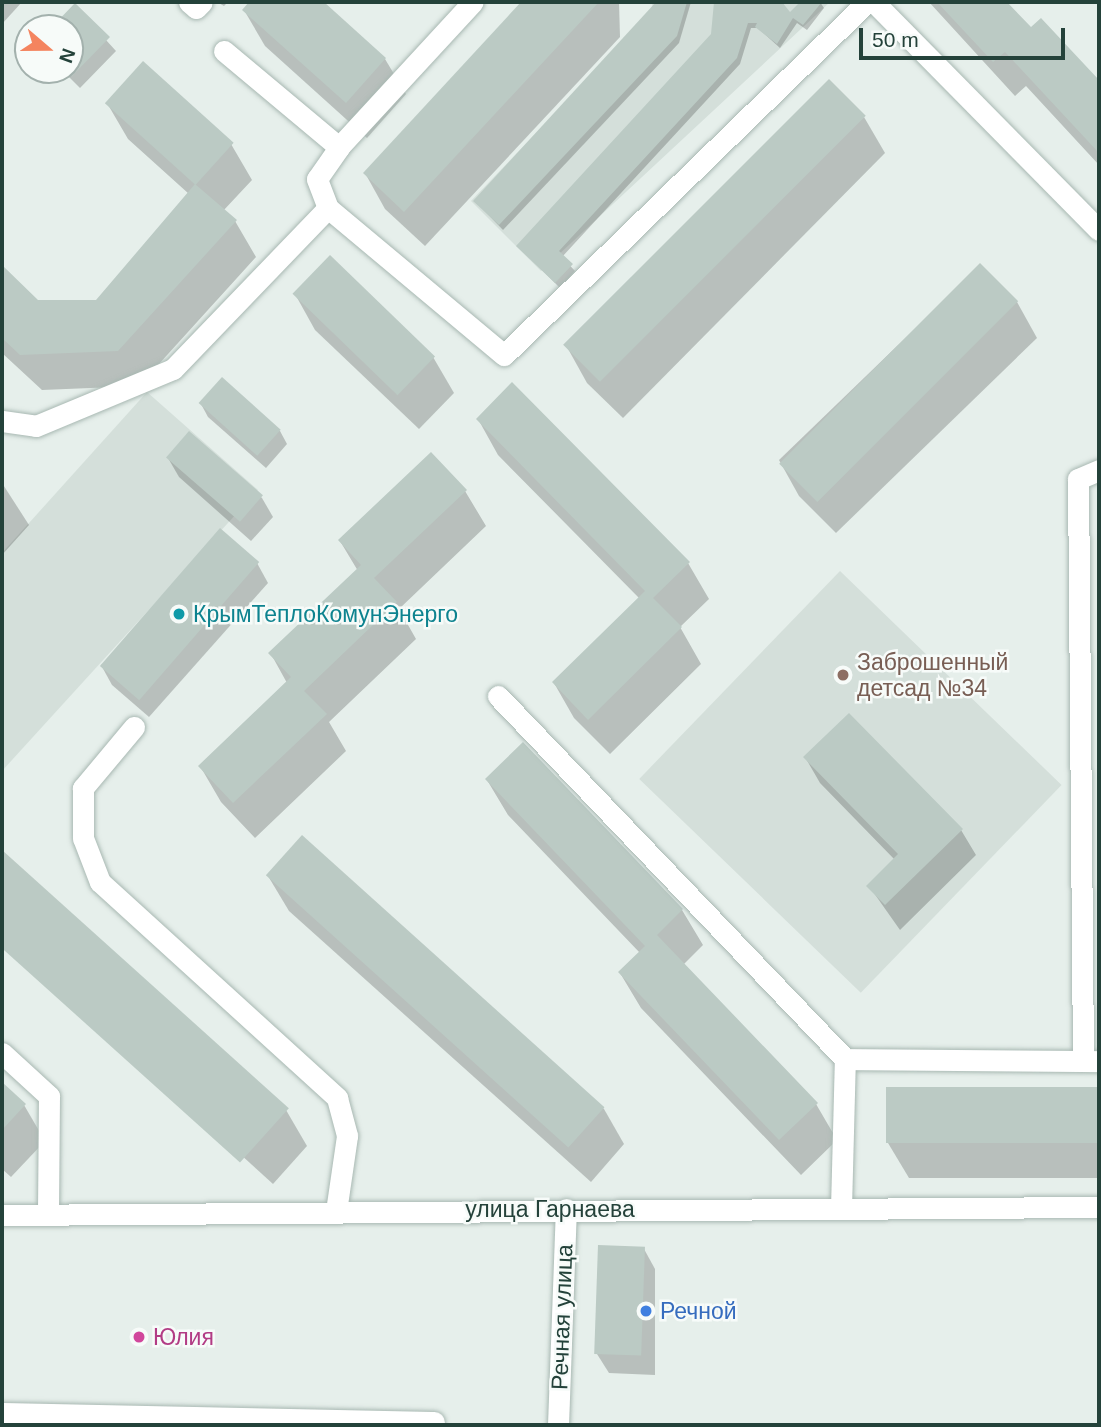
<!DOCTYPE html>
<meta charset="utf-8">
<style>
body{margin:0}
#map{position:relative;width:1101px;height:1427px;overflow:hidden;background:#e6efeb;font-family:Arial,sans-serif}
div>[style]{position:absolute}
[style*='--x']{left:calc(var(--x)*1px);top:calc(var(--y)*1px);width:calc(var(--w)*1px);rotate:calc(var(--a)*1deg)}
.built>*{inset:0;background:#d4dfda;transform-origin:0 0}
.shadow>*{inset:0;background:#0003}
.building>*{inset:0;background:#bbcac4;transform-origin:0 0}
.roads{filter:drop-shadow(0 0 2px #a8b8b2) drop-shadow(0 0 2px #a8b8b2)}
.minor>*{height:21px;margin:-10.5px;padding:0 10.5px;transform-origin:10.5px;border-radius:10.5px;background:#fff}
.dots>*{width:19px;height:19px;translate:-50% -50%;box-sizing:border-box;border:4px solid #f7fbf9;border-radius:50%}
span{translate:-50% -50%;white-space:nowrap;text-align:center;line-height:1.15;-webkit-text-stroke:5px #f7fbf9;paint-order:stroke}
.culture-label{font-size:23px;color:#0d838f}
.left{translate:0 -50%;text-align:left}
.education-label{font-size:23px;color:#785e54}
.street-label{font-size:23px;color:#24423a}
.shop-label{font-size:23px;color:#366cbe}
.hotel-label{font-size:23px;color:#b23c85}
.frame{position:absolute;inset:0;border:4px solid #24423a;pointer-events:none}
.north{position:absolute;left:14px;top:14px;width:70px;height:70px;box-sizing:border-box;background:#f7fbf9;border:2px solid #a3b1ad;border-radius:50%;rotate:110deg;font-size:19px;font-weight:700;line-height:28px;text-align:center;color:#24423a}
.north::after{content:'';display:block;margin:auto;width:24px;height:32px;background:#f4845f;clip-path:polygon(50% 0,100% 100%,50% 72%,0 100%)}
.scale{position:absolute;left:859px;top:28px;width:206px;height:32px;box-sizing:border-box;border:4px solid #24423a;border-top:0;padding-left:9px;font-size:21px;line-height:24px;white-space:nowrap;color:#24423a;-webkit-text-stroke:5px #f7fbf9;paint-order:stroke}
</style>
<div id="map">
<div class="built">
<i style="clip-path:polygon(652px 2px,830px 2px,541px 271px,471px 201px,653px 11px)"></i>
<i style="clip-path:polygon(147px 392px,258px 490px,2px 771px,2px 553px)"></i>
<i style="left:840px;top:571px;width:308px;height:289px;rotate:44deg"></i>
</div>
<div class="shadow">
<i style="clip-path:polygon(2px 2px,22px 2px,2px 24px)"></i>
<i style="clip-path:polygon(217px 2px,228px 2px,224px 6px)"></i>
<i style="clip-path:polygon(251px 2px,322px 2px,385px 59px,406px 94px,367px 138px,265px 46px,244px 10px)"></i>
<i style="clip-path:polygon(524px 2px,619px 2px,620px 37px,425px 246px,385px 209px,365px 173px)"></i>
<i style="clip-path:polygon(658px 2px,691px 2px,679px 43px,503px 230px,475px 201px)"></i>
<i style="clip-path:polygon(715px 2px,783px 2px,784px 11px,791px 15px,802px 2px,820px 2px,824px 8px,807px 30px,797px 23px,780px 48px,758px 28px,751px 28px,740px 64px,562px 257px,575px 271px,560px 288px,518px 246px,713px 35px)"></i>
<i style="clip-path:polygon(929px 2px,1005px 2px,1031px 30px,1041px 20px,1099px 83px,1099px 165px,1026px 86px,1015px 96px)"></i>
<i style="clip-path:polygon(75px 6px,116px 51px,80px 88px,62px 70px,70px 70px,70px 28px,54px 28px)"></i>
<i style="clip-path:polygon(107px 103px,231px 144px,252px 180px,223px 211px,235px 221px,256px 257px,139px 386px,42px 390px,2px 353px,2px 267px,38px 301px,97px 301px,189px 194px,128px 139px)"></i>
<i style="clip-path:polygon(864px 117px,885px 153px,623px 418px,587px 383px,567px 347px)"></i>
<i style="clip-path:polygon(980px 266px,1017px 302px,1037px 338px,836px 533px,799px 496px,779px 460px)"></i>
<i style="clip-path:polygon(295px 294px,433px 357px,454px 393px,419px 429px,315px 330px)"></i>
<i style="clip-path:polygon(201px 404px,280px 431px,287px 444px,266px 468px,208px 417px)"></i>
<i style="clip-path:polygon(478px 419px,688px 563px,709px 599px,680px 627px,701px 664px,610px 754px,574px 718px,554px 683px,639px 598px,498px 455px)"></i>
<i style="clip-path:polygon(190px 433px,262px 498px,273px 517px,251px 541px,179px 477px,168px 458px)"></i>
<i style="clip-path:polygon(2px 483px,29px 525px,2px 555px)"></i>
<i style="clip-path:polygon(465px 491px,486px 526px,399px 609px,416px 639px,329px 722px,346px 751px,255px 838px,221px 802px,200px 766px,287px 683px,271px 654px,358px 571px,340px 541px)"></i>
<i style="clip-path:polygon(257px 563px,268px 583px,149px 717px,112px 685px,101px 665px)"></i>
<i style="clip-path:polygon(805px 757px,961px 830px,976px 855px,900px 930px,869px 886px,895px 860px,820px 783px)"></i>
<i style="clip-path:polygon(487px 780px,682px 910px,703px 945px,683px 965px,816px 1104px,837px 1140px,801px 1175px,641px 1008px,620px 973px,640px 953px,508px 815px)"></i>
<i style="clip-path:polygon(302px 837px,604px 1109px,624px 1144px,591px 1182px,289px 911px,268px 876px)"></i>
<i style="clip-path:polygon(2px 853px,286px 1110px,307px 1146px,273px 1184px,2px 938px)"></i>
<i style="clip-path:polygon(2px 1084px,24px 1105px,45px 1141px,11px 1177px,2px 1169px)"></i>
<i style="clip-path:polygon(888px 1089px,1099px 1089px,1099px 1178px,909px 1178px,888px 1143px)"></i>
<i style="clip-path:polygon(644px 1249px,655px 1269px,655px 1375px,609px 1373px,597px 1354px)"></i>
</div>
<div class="building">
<i style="clip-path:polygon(249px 2px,324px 2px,386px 58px,346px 103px,242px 10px)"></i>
<i style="clip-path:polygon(521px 2px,599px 2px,404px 212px,363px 173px)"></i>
<i style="clip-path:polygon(656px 2px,687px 2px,677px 36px,499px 225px,473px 201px)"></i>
<i style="clip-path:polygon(714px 2px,782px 2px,790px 12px,800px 2px,822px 2px,803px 25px,793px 18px,777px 44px,755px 27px,757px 23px,748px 23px,737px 58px,559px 251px,573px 264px,555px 283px,516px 246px,711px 34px)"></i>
<i style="clip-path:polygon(937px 2px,1007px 2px,1031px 27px,1041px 18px,1099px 80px,1099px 153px,1005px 52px,993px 62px)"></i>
<i style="clip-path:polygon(75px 3px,110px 37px,72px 76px,66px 70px,70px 70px,70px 28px,51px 28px)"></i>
<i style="left:143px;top:61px;width:122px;height:57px;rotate:42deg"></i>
<i style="left:829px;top:79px;width:52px;height:376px;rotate:45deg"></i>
<i style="clip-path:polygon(195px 184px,237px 220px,118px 351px,20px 355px,2px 338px,2px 265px,38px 300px,96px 300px)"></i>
<i style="left:330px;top:255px;width:146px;height:54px;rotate:44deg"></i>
<i style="left:980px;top:263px;width:54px;height:284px;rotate:45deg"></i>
<i style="left:222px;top:377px;width:79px;height:35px;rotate:42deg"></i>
<i style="clip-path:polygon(512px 382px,690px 562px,653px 598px,682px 627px,588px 720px,552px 682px,645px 591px,476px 419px)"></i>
<i style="left:189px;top:431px;width:98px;height:35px;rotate:41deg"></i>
<i style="clip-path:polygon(431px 452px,467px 490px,374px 578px,397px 602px,304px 691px,327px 714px,233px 803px,198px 766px,291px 677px,268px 653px,361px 565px,338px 540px)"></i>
<i style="left:220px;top:528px;width:52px;height:183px;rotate:41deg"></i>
<i style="clip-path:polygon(849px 713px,963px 829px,885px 905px,866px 886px,898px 854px,803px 757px)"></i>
<i style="clip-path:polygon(523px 742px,683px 909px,657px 935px,818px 1103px,779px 1140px,618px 972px,645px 946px,485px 779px)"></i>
<i style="left:302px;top:835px;width:407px;height:54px;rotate:42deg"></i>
<i style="left:2px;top:850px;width:386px;height:73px;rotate:42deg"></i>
<i style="clip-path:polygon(2px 1082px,26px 1104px,2px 1130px)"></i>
<i style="left:1099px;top:1087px;width:56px;height:213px;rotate:90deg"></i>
<i style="left:598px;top:1245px;width:47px;height:109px;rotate:2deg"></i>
</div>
<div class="roads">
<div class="minor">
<i style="--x:189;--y:2;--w:9;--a:41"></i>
<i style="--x:196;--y:8;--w:8;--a:-45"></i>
<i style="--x:874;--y:2;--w:320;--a:45.4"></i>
<i style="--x:224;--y:51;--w:150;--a:39.9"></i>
<i style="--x:328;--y:208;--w:31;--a:-111"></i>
<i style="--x:317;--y:179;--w:39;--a:-55"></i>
<i style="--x:339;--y:147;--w:197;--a:-47.3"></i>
<i style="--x:2;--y:421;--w:34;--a:8"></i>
<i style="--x:36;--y:426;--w:148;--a:-22.6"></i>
<i style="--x:173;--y:369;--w:223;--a:-46.1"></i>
<i style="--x:328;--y:208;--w:229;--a:39.9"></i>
<i style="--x:504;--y:355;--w:506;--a:-44.2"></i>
<i style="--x:498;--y:696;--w:502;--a:46.29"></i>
<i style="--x:134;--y:727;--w:80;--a:129.9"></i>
<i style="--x:83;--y:788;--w:50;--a:90"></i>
<i style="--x:83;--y:838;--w:47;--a:68.9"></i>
<i style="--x:100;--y:882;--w:321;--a:42.3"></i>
<i style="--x:337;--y:1098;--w:39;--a:75"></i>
<i style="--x:347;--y:1136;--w:76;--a:98.3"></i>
<i style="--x:2;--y:1053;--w:64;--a:42.5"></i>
<i style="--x:49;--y:1096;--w:118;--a:90.5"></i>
<i style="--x:1083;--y:1061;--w:582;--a:-90.49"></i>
<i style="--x:1078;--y:479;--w:23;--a:-23"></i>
<i style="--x:841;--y:1208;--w:149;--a:-88.5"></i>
<i style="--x:845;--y:1059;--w:254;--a:0.5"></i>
<i style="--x:2;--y:1215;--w:1097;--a:-0.42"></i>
<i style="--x:2;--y:1413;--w:432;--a:1.2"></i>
<i style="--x:558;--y:1425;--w:216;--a:-87.9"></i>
</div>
</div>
<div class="dots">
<i style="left:179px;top:614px;background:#0f9aa8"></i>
<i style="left:843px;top:675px;background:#8d6e63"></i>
<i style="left:646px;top:1311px;background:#3f7fe0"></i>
<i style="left:139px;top:1337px;background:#d1479c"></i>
</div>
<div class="culture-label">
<span class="left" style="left:193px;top:614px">КрымТеплоКомунЭнерго</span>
</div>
<div class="education-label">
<span class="left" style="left:857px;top:675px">Заброшенный<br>детсад №34</span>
</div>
<div class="street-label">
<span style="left:550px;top:1209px">улица Гарнаева</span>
<span style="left:562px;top:1317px;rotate:-88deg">Речная улица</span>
</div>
<div class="shop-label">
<span class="left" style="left:660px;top:1311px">Речной</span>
</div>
<div class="hotel-label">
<span class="left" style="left:153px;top:1337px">Юлия</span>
</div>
<div class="frame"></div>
<div class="north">N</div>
<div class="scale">50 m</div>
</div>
